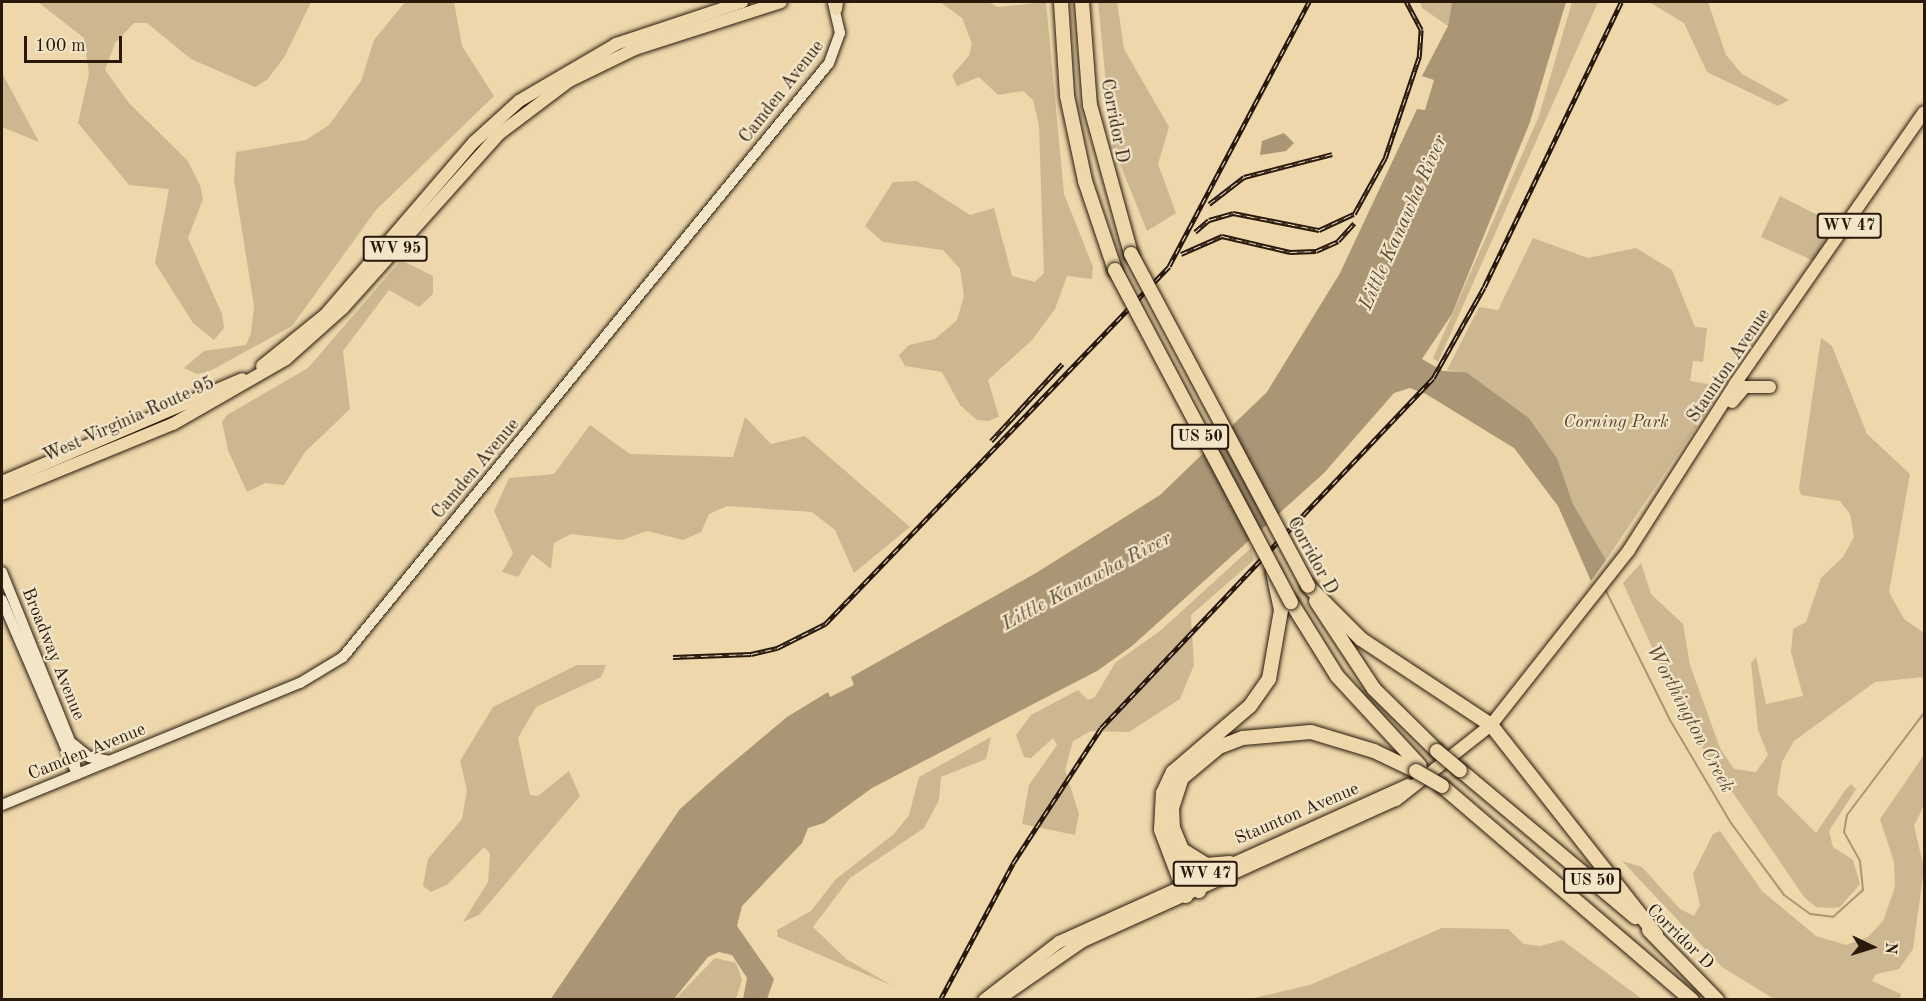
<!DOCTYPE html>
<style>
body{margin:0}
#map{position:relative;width:1926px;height:1001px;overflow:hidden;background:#edd7ab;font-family:"Old Standard TT",serif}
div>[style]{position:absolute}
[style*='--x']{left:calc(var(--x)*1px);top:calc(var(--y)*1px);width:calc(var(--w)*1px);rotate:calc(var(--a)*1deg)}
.green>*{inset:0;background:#ccb790}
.water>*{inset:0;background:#aa9675}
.stream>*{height:2px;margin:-1px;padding:0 1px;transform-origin:1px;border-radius:1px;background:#aa9675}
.roads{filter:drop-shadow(0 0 2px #29190b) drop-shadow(0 0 2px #29190b)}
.secondary>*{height:10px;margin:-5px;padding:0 5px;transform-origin:5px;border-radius:5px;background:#f3e5c8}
.primary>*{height:12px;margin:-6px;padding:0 6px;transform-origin:6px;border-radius:6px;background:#edd7ab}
.highway>*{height:14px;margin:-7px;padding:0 7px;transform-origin:7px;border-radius:7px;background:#edd7ab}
.rail>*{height:4.5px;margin-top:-2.25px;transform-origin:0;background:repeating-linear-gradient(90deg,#f3e5c8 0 7px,#29190b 0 14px);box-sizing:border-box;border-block:2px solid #29190b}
.bridges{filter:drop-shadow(0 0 2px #29190b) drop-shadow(0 0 2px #29190b)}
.highway-bridge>*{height:14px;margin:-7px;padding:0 7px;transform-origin:7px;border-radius:7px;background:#edd7ab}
span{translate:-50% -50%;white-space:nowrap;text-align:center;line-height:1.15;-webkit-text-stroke:4.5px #f3e5c8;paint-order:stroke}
.shield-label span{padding:2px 4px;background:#f3e5c8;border:2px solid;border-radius:4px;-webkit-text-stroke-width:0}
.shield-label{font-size:16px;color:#29190b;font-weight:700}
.street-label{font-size:18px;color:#29190b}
.park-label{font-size:18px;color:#5a4833;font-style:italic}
.water-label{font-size:20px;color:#5d4b35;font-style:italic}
.frame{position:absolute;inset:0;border:3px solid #29190b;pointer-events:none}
.north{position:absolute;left:1842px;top:917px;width:60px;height:60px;-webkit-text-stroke:4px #f3e5c8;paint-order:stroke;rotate:94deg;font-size:16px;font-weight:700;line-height:24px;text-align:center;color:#29190b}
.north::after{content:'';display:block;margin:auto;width:21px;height:27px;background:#29190b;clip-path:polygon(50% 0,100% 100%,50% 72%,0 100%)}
.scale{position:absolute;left:24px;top:36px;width:98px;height:27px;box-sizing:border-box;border:3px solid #29190b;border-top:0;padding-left:8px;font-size:18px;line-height:21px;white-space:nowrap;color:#29190b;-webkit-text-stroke:4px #f3e5c8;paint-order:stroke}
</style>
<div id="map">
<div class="green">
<i style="clip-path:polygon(38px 2px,311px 2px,285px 56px,267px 80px,255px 87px,191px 59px,147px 23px,134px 23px,115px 43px,105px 70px,129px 103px,187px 160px,200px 185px,203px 199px,188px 238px,222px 314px,224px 328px,214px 340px,193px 323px,155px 263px,169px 189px,129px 185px,78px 123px,89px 74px,84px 38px)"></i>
<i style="clip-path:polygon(405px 2px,454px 2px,462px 46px,494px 96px,376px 210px,292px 326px,212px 370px,197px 374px,184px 368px,204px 351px,246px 345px,251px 333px,254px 306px,234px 180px,236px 152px,306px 140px,329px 125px,361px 81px,374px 40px)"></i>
<i style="clip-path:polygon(940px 2px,988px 2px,998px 7px,1046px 2px,1064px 194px,1093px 267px,1092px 279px,1067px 276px,1055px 309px,1032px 340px,988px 380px,999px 417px,988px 421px,977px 420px,960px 405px,942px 372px,905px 366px,899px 355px,909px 345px,935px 339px,957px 320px,964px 296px,960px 269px,943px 250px,883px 242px,865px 226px,893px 182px,917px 181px,970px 215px,994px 208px,1012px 276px,1035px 282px,1044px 273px,1039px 126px,1033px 100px,1023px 91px,998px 95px,979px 77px,957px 86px,952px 75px,969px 56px,972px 44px,962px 18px)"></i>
<i style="clip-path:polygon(1098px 2px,1117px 2px,1124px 49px,1169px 127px,1158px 164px,1176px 213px,1147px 231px,1112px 144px)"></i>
<i style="clip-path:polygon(1420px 2px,1452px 2px,1448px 26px,1422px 8px)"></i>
<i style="clip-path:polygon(1572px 2px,1598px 2px,1438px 362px,1433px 358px,1539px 116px)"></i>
<i style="clip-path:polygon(1649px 2px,1708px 2px,1726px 55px,1742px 74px,1789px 100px,1778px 106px,1707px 72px,1684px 23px)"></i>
<i style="clip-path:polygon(2px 73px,39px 142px,2px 127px)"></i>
<i style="clip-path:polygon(1780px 196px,1839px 226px,1814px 261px,1761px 237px)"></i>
<i style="clip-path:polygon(1533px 238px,1588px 258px,1636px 248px,1672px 270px,1695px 327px,1707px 328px,1703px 362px,1693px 361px,1690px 381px,1714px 385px,1719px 393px,1606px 560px,1573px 504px,1557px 458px,1529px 418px,1466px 372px,1447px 370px,1479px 307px,1498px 310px)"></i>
<i style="clip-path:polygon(401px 260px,433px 276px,433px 294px,419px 307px,389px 290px,343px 351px,350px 409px,305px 452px,284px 485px,265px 483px,247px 492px,228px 450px,222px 422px,227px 415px,308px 368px)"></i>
<i style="clip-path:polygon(1821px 338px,1832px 346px,1867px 434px,1910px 474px,1889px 592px,1904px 619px,1924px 633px,1924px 677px,1875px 682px,1794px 741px,1782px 762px,1777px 794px,1816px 833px,1846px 789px,1851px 784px,1856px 789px,1829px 831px,1833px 847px,1853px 860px,1860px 884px,1840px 907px,1832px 908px,1816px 907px,1804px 897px,1688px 727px,1623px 583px,1641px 563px,1651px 594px,1683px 624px,1690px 665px,1720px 748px,1734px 769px,1756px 772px,1768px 755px,1758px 730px,1751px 663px,1756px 657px,1766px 704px,1803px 696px,1791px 652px,1793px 629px,1806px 622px,1821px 578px,1843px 557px,1854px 537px,1850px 514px,1840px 501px,1801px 495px,1799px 488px)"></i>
<i style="clip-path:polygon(745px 417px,771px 444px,805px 436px,910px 527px,854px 573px,835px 530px,812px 512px,727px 506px,709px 514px,701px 532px,683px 540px,647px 531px,622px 540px,571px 534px,554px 543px,551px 569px,532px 554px,518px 577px,502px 572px,513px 553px,494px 511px,509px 478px,554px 474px,590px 425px,630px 454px,733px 457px)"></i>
<i style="clip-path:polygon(1251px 548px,1254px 560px,1191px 615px,1194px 665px,1180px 699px,1129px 732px,1091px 731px,1073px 741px,1065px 770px,1079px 814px,1075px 835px,1022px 824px,1029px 785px,1057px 745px,1053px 738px,1031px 758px,1024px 757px,1016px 735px,1031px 715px,1078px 690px,1088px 700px,1095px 697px,1115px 663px,1160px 631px)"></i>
<i style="clip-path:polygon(577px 665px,606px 665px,601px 677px,536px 707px,518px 738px,530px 795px,538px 796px,569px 771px,580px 796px,479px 915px,463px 922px,488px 882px,490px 854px,484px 847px,448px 884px,431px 892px,423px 886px,428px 859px,462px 819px,467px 790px,460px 761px,493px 707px)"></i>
<i style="clip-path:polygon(991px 737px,986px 759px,941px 777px,939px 800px,924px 828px,850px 878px,813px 927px,846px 959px,893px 986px,778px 937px,777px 930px,811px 911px,836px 879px,894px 834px,909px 815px,919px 777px)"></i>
<i style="clip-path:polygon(1924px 755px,1924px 805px,1914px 826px,1924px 868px,1913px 949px,1899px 969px,1876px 974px,1872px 981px,1901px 994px,1900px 999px,1774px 999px,1722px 967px,1622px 861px,1642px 867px,1680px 909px,1694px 916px,1700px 905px,1693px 874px,1713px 834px,1720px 831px,1762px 891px,1816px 936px,1846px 945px,1868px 937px,1883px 921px,1895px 887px,1894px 862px,1880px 819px)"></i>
<i style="clip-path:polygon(1442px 928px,1508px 929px,1524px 944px,1540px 946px,1562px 940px,1642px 999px,1249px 999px,1310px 985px)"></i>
<i style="clip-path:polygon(715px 958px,736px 963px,742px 980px,736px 999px,675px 999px)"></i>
</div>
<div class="water">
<i style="clip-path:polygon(1452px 2px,1566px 2px,1530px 122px,1452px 314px,1422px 359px,1443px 371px,1466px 372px,1529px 418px,1557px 458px,1573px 504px,1606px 560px,1591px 581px,1558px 506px,1514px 448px,1426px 394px,1410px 388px,1394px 393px,1324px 473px,1132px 646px,1097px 671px,872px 788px,824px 823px,808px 828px,802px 843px,742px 906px,737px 926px,774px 979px,767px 999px,743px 999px,747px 978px,732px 955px,719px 952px,708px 957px,674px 999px,550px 1000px,680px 809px,719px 774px,787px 717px,828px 692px,830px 697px,854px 685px,851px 677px,1036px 573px,1160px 495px,1267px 392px,1340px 273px,1417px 109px,1425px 110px,1434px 80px,1422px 76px,1448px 26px)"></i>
<i style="clip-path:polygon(1284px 133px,1294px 143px,1286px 151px,1260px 155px,1262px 141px)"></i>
</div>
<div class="stream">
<i style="--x:1604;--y:587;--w:148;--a:63.6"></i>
<i style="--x:1670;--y:720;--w:120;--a:59.4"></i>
<i style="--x:1731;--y:823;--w:89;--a:53.6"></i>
<i style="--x:1784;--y:895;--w:32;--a:36"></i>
<i style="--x:1810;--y:914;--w:23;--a:7"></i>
<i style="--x:1833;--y:917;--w:40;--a:-42"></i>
<i style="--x:1863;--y:890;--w:29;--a:-96"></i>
<i style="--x:1860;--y:861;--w:33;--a:-119"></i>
<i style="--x:1844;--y:832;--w:17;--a:-80"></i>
<i style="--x:1847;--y:815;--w:128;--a:-53"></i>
</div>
<div class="roads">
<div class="secondary">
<i style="--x:2;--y:572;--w:185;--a:68.1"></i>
<i style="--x:71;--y:744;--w:31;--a:79"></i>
<i style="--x:2;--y:600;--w:189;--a:66.7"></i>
<i style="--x:73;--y:744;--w:21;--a:39"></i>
<i style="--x:89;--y:757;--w:21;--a:11"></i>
<i style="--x:2;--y:805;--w:322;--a:-22.3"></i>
<i style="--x:300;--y:683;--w:50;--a:-31.2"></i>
<i style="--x:343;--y:657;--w:767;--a:-50.71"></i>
<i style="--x:829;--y:63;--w:32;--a:-70"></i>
<i style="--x:840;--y:33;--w:32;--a:-103"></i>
</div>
<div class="primary">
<i style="--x:836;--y:9;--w:7;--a:-82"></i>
<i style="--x:262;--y:366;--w:81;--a:-39"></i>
<i style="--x:325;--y:315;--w:228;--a:-49.3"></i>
<i style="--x:474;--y:142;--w:61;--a:-42.3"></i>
<i style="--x:519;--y:101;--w:113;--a:-30.4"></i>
<i style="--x:616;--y:44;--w:133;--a:-18.4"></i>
<i style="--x:1732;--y:402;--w:20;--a:-49"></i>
<i style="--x:1745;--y:387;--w:25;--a:0"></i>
<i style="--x:2;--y:482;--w:261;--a:-23.2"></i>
<i style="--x:2;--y:494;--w:185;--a:-22.3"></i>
<i style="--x:173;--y:424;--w:130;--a:-29.9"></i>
<i style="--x:286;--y:359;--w:76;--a:-41.8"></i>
<i style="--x:343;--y:308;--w:234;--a:-48.1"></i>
<i style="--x:499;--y:134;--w:88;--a:-37.1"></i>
<i style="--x:569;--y:81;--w:73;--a:-25.9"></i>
<i style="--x:635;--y:49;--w:153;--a:-17.8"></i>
<i style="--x:984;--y:1000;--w:95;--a:-37.7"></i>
<i style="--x:1059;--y:942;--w:383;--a:-24.2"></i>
<i style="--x:998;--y:1000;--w:103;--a:-34.8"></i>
<i style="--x:1083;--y:941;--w:343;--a:-24.3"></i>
<i style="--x:1396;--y:800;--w:121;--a:-38.3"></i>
<i style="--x:1491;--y:725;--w:223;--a:-51.7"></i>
<i style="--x:1629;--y:550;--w:197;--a:-57.4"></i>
<i style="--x:1735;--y:384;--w:331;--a:-55.2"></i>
</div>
<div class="highway">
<i style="--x:1061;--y:2;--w:94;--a:86.3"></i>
<i style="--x:1067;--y:96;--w:87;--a:78"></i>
<i style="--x:1085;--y:181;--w:94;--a:71.4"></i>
<i style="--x:1082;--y:2;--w:103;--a:85.6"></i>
<i style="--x:1090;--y:105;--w:155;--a:74.6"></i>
<i style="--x:1308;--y:586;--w:75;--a:45"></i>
<i style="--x:1361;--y:639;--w:156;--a:33.5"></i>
<i style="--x:1491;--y:725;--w:267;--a:51.8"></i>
<i style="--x:1316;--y:601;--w:105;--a:56.6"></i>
<i style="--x:1374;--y:689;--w:88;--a:44.5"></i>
<i style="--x:1291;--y:602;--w:87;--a:58.1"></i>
<i style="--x:1337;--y:676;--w:122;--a:47.3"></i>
<i style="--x:1460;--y:770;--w:229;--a:40"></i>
<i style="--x:1442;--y:786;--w:329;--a:40.6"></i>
<i style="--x:1184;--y:851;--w:26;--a:32"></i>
<i style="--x:1206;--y:865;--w:24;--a:-5"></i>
<i style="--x:1199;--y:891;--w:68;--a:-112.4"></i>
<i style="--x:1173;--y:828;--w:20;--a:-93"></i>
<i style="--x:1172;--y:808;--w:32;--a:-72"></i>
<i style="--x:1182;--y:778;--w:48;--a:-40"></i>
<i style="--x:1219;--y:747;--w:26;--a:-21"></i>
<i style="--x:1243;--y:738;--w:68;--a:-5"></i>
<i style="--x:1311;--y:732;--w:66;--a:16.8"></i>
<i style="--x:1374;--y:751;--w:47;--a:25.5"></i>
<i style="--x:1186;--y:896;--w:71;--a:-110.7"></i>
<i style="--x:1161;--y:830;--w:37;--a:-87"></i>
<i style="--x:1163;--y:793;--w:23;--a:-65"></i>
<i style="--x:1173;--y:772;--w:101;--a:-40.6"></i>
<i style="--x:1250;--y:706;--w:33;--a:-55"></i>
<i style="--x:1269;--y:679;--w:70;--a:-80.1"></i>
<i style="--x:1281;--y:610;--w:39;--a:-102"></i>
<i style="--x:1649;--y:930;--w:98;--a:45.8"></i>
</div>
</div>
<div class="rail">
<i style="--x:1209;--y:204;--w:44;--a:-37.6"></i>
<i style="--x:1244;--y:177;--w:91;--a:-14.6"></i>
<i style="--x:1195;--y:232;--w:18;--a:-41"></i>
<i style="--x:1209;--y:220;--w:25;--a:-16"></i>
<i style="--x:1233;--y:213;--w:88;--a:11.2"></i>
<i style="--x:1319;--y:230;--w:38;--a:-25"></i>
<i style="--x:1354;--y:214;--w:64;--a:-61"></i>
<i style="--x:1385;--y:158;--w:107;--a:-71.4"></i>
<i style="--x:1419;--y:57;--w:27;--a:-86"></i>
<i style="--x:1421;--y:30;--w:32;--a:-118"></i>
<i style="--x:1181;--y:254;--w:45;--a:-23.7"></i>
<i style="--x:1222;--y:236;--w:70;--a:13.2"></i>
<i style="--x:1290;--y:252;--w:26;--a:-2"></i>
<i style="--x:1316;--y:251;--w:24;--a:-24"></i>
<i style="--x:1338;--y:241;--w:24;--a:-48"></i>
<i style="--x:991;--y:441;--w:105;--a:-47.3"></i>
<i style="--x:673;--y:657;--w:78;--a:-2.2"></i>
<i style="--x:751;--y:654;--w:27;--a:-13"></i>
<i style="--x:777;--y:648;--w:54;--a:-26.6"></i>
<i style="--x:825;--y:624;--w:496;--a:-46.1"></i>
<i style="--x:1169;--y:266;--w:299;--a:-62.1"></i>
<i style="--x:940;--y:1000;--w:155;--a:-61.9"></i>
<i style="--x:1013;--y:863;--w:161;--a:-56.9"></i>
<i style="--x:1101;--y:728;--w:482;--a:-46.5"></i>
<i style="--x:1433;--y:378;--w:104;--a:-60.7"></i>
<i style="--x:1484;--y:287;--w:316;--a:-64.3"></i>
</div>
<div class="bridges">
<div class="highway-bridge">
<i style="--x:1131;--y:254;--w:376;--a:61.9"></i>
<i style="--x:1115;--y:270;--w:376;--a:62.1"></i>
<i style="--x:1437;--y:751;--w:30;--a:40"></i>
<i style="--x:1416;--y:771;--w:30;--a:30"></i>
</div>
</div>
<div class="shield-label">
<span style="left:1849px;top:226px">WV 47</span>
<span style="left:395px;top:249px">WV 95</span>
<span style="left:1200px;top:437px">US 50</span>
<span style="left:1205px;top:874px">WV 47</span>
<span style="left:1592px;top:881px">US 50</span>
</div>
<div class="street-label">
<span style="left:782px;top:92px;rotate:-52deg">Camden Avenue</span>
<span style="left:1114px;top:121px;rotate:79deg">Corridor D</span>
<span style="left:1729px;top:366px;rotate:-56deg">Staunton Avenue</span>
<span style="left:129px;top:420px;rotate:-24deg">West Virginia Route 95</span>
<span style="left:476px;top:469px;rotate:-50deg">Camden Avenue</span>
<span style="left:1312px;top:556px;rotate:61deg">Corridor D</span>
<span style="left:53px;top:654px;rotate:68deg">Broadway Avenue</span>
<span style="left:87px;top:752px;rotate:-22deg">Camden Avenue</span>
<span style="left:1297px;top:814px;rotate:-23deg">Staunton Avenue</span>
<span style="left:1680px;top:937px;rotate:44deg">Corridor D</span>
</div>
<div class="park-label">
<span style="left:1616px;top:422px">Corning Park</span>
</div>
<div class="water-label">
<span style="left:1404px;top:223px;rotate:-66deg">Little Kanawha River</span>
<span style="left:1087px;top:582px;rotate:-28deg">Little Kanawha River</span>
<span style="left:1689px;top:719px;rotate:62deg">Worthington Creek</span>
</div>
<div class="frame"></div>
<div class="north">N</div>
<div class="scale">100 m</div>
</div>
